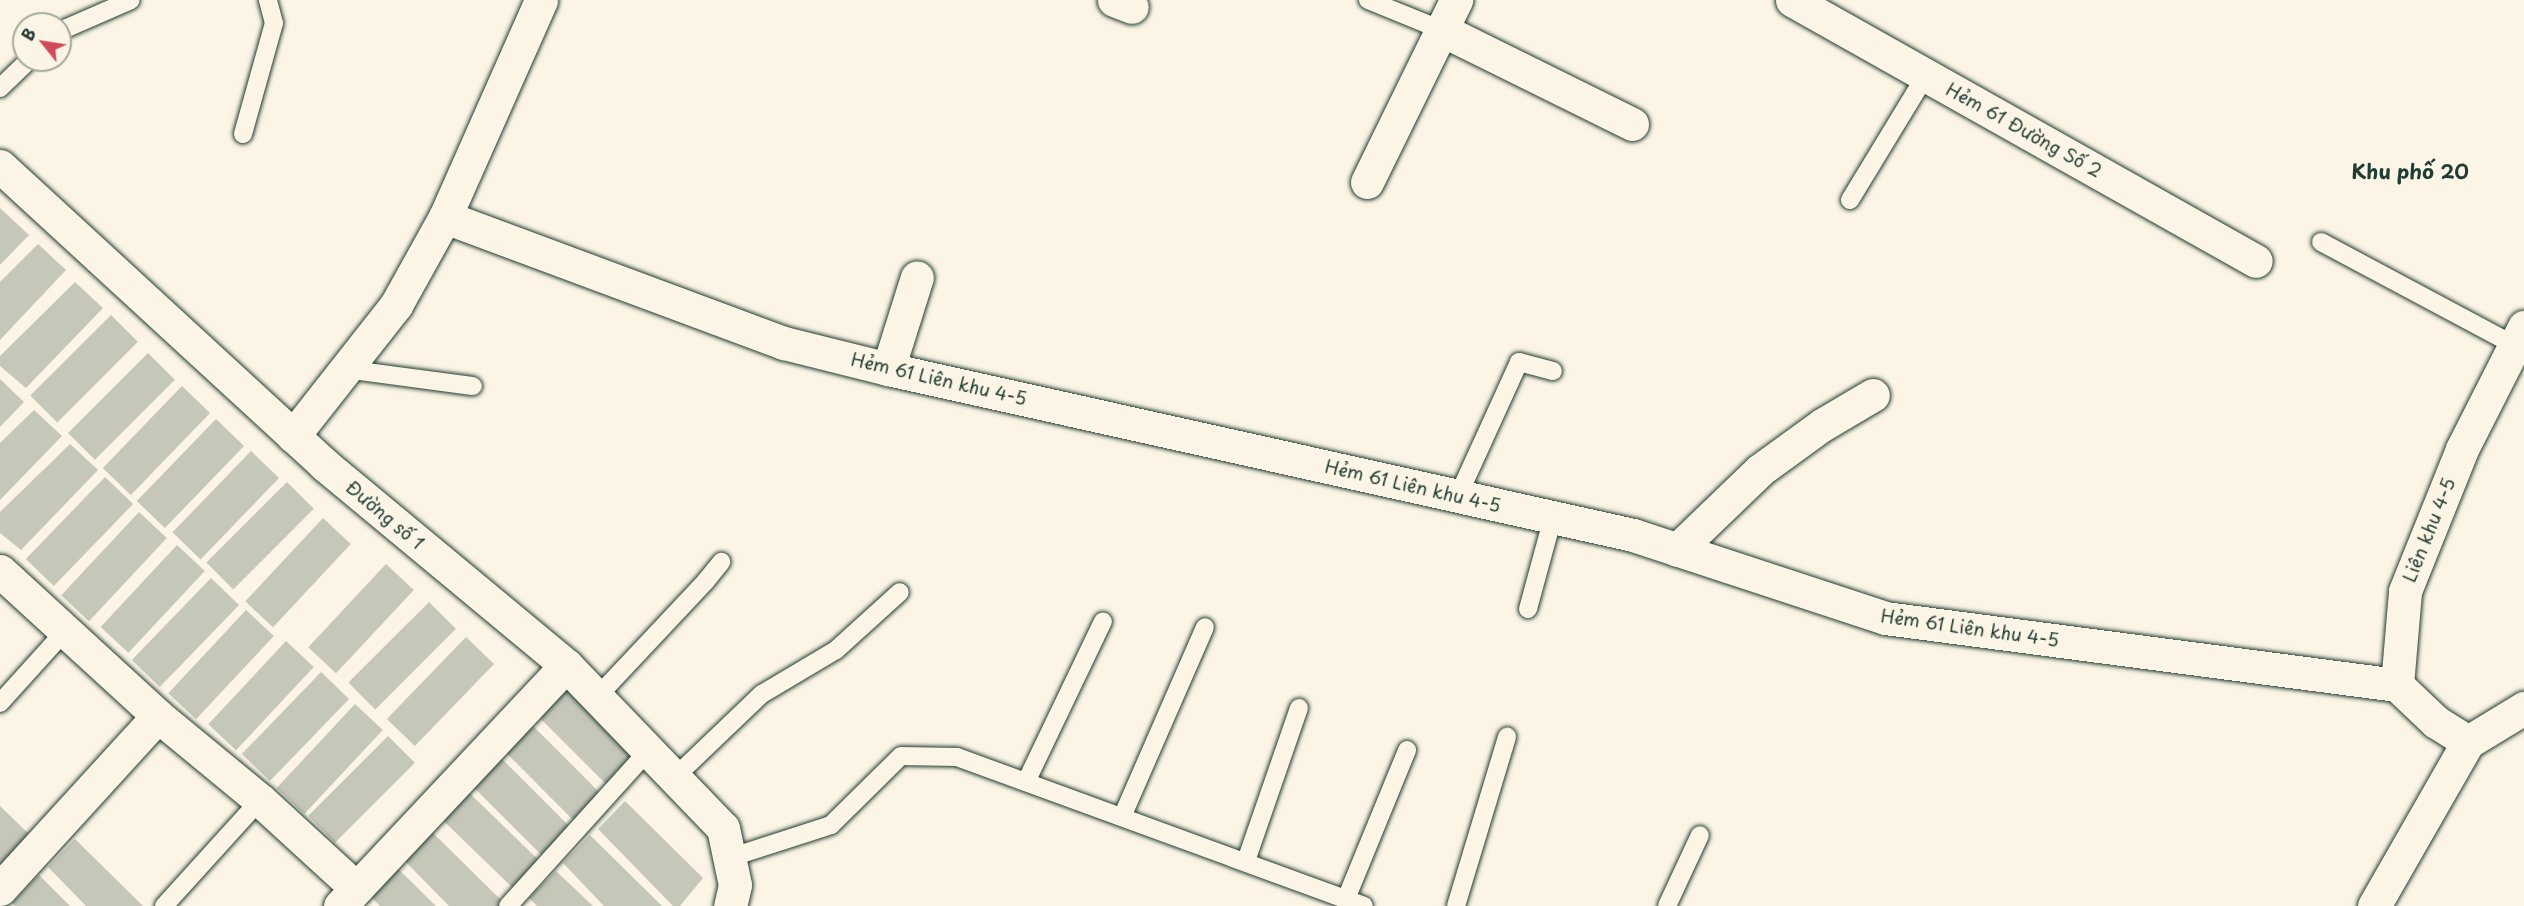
<!DOCTYPE html>
<meta charset="utf-8">
<style>
body{margin:0}
#map{position:relative;width:2524px;height:906px;overflow:hidden;background:#fcf5e5;font-family:"Playpen Sans",sans-serif}
div>[style]{position:absolute}
[style*='--x']{left:calc(var(--x)*1px);top:calc(var(--y)*1px);width:calc(var(--w)*1px);rotate:calc(var(--a)*1deg)}
.building>*{inset:0;background:#c5c7b9;transform-origin:0 0}
.roads{filter:drop-shadow(0 0 2px #1f3d34) drop-shadow(0 0 2px #1f3d34)}
.service>*{height:18px;margin:-9px;padding:0 9px;transform-origin:9px;border-radius:9px;background:#fcf5e5}
.minor>*{height:33px;margin:-16.5px;padding:0 16.5px;transform-origin:16.5px;border-radius:16.5px;background:#fcf5e5}
.tertiary>*{height:33px;margin:-16.5px;padding:0 16.5px;transform-origin:16.5px;border-radius:16.5px;background:#fcf5e5}
span{translate:-50% -50%;white-space:nowrap;text-align:center;line-height:1.15;-webkit-text-stroke:5px #fcf5e5;paint-order:stroke}
.street-label{font-size:18px;color:#1f3d34}
.neighbourhood-label{font-size:20px;color:#1f3d34;font-weight:700}
.north{position:absolute;left:12px;top:12px;width:60px;height:60px;box-sizing:border-box;background:#fcf5e5;border:2px solid #a4ab9e;border-radius:50%;rotate:300deg;font-size:16px;font-weight:700;line-height:24px;text-align:center;color:#1f3d34}
.north::after{content:'';display:block;margin:auto;width:21px;height:27px;background:#d1495b;clip-path:polygon(50% 0,100% 100%,50% 72%,0 100%)}
</style>
<div id="map">
<div class="building">
<i style="clip-path:polygon(0 208px,29px 235px,0 265px)"></i>
<i style="clip-path:polygon(38px 244px,66px 270px,0 340px,0 282px)"></i>
<i style="clip-path:polygon(75px 282px,103px 308px,26px 388px,0 366px,0 356px)"></i>
<i style="left:111px;top:315px;width:38px;height:114px;rotate:45deg"></i>
<i style="left:148px;top:353px;width:38px;height:113px;rotate:45deg"></i>
<i style="clip-path:polygon(0 379px,24px 402px,0 427px)"></i>
<i style="left:182px;top:386px;width:39px;height:114px;rotate:44deg"></i>
<i style="clip-path:polygon(34px 410px,62px 436px,0 500px,0 443px)"></i>
<i style="left:216px;top:419px;width:39px;height:114px;rotate:44deg"></i>
<i style="clip-path:polygon(70px 444px,98px 470px,21px 550px,0 533px,0 512px)"></i>
<i style="left:251px;top:451px;width:39px;height:113px;rotate:44deg"></i>
<i style="left:105px;top:477px;width:39px;height:114px;rotate:44deg"></i>
<i style="left:287px;top:482px;width:38px;height:114px;rotate:45deg"></i>
<i style="left:139px;top:512px;width:38px;height:114px;rotate:43deg"></i>
<i style="left:323px;top:518px;width:38px;height:114px;rotate:43deg"></i>
<i style="left:177px;top:545px;width:38px;height:112px;rotate:43deg"></i>
<i style="left:386px;top:564px;width:38px;height:114px;rotate:43deg"></i>
<i style="left:211px;top:578px;width:39px;height:114px;rotate:44deg"></i>
<i style="left:429px;top:602px;width:38px;height:114px;rotate:45deg"></i>
<i style="left:246px;top:610px;width:38px;height:114px;rotate:43deg"></i>
<i style="left:466px;top:637px;width:39px;height:114px;rotate:44deg"></i>
<i style="left:286px;top:641px;width:38px;height:114px;rotate:43deg"></i>
<i style="left:321px;top:672px;width:39px;height:114px;rotate:44deg"></i>
<i style="left:558px;top:681px;width:111px;height:39px;rotate:45deg"></i>
<i style="left:355px;top:704px;width:38px;height:115px;rotate:43deg"></i>
<i style="left:525px;top:718px;width:110px;height:38px;rotate:45deg"></i>
<i style="left:388px;top:736px;width:38px;height:113px;rotate:45deg"></i>
<i style="left:494px;top:751px;width:110px;height:40px;rotate:45deg"></i>
<i style="left:461px;top:785px;width:110px;height:38px;rotate:44deg"></i>
<i style="clip-path:polygon(625px 801px,703px 878px,680px 906px,673px 906px,598px 829px)"></i>
<i style="clip-path:polygon(0 806px,32px 837px,5px 869px,0 864px)"></i>
<i style="clip-path:polygon(426px 826px,504px 903px,502px 906px,449px 906px,398px 854px)"></i>
<i style="clip-path:polygon(590px 835px,662px 906px,604px 906px,563px 863px)"></i>
<i style="clip-path:polygon(75px 839px,143px 906px,86px 906px,48px 867px)"></i>
<i style="clip-path:polygon(391px 862px,436px 906px,380px 906px,364px 890px)"></i>
<i style="clip-path:polygon(556px 871px,593px 906px,537px 906px,529px 898px)"></i>
<i style="clip-path:polygon(39px 875px,70px 906px,15px 906px,12px 903px)"></i>
</div>
<div class="roads">
<div class="service">
<i style="--x:1368;--y:0;--w:80;--a:22.1"></i>
<i style="--x:60;--y:31;--w:77;--a:-23.6"></i>
<i style="--x:0;--y:88;--w:40;--a:-44"></i>
<i style="--x:243;--y:134;--w:115;--a:-74.4"></i>
<i style="--x:274;--y:23;--w:24;--a:-105"></i>
<i style="--x:1850;--y:200;--w:146;--a:-58.7"></i>
<i style="--x:2321;--y:242;--w:219;--a:28.1"></i>
<i style="--x:345;--y:369;--w:129;--a:7.6"></i>
<i style="--x:1458;--y:496;--w:147;--a:-65.5"></i>
<i style="--x:1519;--y:362;--w:35;--a:15"></i>
<i style="--x:1528;--y:609;--w:95;--a:-74.8"></i>
<i style="--x:597;--y:697;--w:158;--a:-46.8"></i>
<i style="--x:705;--y:582;--w:26;--a:-51"></i>
<i style="--x:0;--y:703;--w:98;--a:-47.9"></i>
<i style="--x:675;--y:777;--w:120;--a:-43.7"></i>
<i style="--x:762;--y:694;--w:86;--a:-30.7"></i>
<i style="--x:836;--y:650;--w:86;--a:-42.2"></i>
<i style="--x:1026;--y:782;--w:178;--a:-64.4"></i>
<i style="--x:1122;--y:817;--w:207;--a:-66.4"></i>
<i style="--x:729;--y:858;--w:107;--a:-17.9"></i>
<i style="--x:831;--y:825;--w:98;--a:-44.6"></i>
<i style="--x:901;--y:756;--w:56;--a:1"></i>
<i style="--x:957;--y:757;--w:433;--a:20.1"></i>
<i style="--x:1246;--y:861;--w:162;--a:-70.9"></i>
<i style="--x:1346;--y:899;--w:161;--a:-67.7"></i>
<i style="--x:164;--y:906;--w:143;--a:-47.8"></i>
<i style="--x:508;--y:906;--w:210;--a:-47.9"></i>
<i style="--x:1456;--y:906;--w:177;--a:-73.2"></i>
<i style="--x:1667;--y:906;--w:78;--a:-65.1"></i>
</div>
<div class="minor">
<i style="--x:1114;--y:0;--w:19;--a:21"></i>
<i style="--x:1792;--y:0;--w:532;--a:29.36"></i>
<i style="--x:1442;--y:30;--w:212;--a:26.3"></i>
<i style="--x:0;--y:166;--w:442;--a:42.6"></i>
<i style="--x:325;--y:465;--w:313;--a:39.7"></i>
<i style="--x:566;--y:665;--w:226;--a:46.1"></i>
<i style="--x:723;--y:828;--w:58;--a:78.1"></i>
<i style="--x:735;--y:885;--w:22;--a:103"></i>
<i style="--x:1367;--y:182;--w:203;--a:-63.9"></i>
<i style="--x:445;--y:217;--w:362;--a:20.4"></i>
<i style="--x:784;--y:343;--w:107;--a:14"></i>
<i style="--x:888;--y:369;--w:763;--a:12.56"></i>
<i style="--x:1633;--y:535;--w:265;--a:18.2"></i>
<i style="--x:1885;--y:618;--w:516;--a:7.46"></i>
<i style="--x:888;--y:369;--w:96;--a:-72.5"></i>
<i style="--x:293;--y:436;--w:167;--a:-51.8"></i>
<i style="--x:396;--y:305;--w:101;--a:-60.9"></i>
<i style="--x:445;--y:217;--w:237;--a:-66.1"></i>
<i style="--x:1677;--y:550;--w:115;--a:-43.9"></i>
<i style="--x:1760;--y:470;--w:77;--a:-36"></i>
<i style="--x:1822;--y:425;--w:59;--a:-30.5"></i>
<i style="--x:0;--y:571;--w:214;--a:42.5"></i>
<i style="--x:158;--y:716;--w:132;--a:39.5"></i>
<i style="--x:260;--y:800;--w:130;--a:42.5"></i>
<i style="--x:2468;--y:742;--w:66;--a:-31.3"></i>
<i style="--x:0;--y:889;--w:234;--a:-47.6"></i>
<i style="--x:340;--y:906;--w:330;--a:-46.8"></i>
</div>
<div class="tertiary">
<i style="--x:2374;--y:906;--w:189;--a:-60.2"></i>
<i style="--x:2468;--y:742;--w:38;--a:-148"></i>
<i style="--x:2436;--y:722;--w:54;--a:-136.5"></i>
<i style="--x:2397;--y:685;--w:94;--a:-85.1"></i>
<i style="--x:2405;--y:591;--w:153;--a:-68.1"></i>
<i style="--x:2462;--y:449;--w:137;--a:-63.1"></i>
</div>
</div>
<div class="street-label">
<span style="left:2024px;top:130px;rotate:29deg">Hẻm 61 Đường Số 2</span>
<span style="left:939px;top:379px;rotate:13deg">Hẻm 61 Liên khu 4-5</span>
<span style="left:1413px;top:486px;rotate:13deg">Hẻm 61 Liên khu 4-5</span>
<span style="left:385px;top:515px;rotate:40deg">Đường số 1</span>
<span style="left:2429px;top:530px;rotate:-68deg">Liên khu 4-5</span>
<span style="left:1970px;top:628px;rotate:8deg">Hẻm 61 Liên khu 4-5</span>
</div>
<div class="neighbourhood-label">
<span style="left:2410px;top:171px">Khu phố 20</span>
</div>
<div class="north">B</div>
</div>
